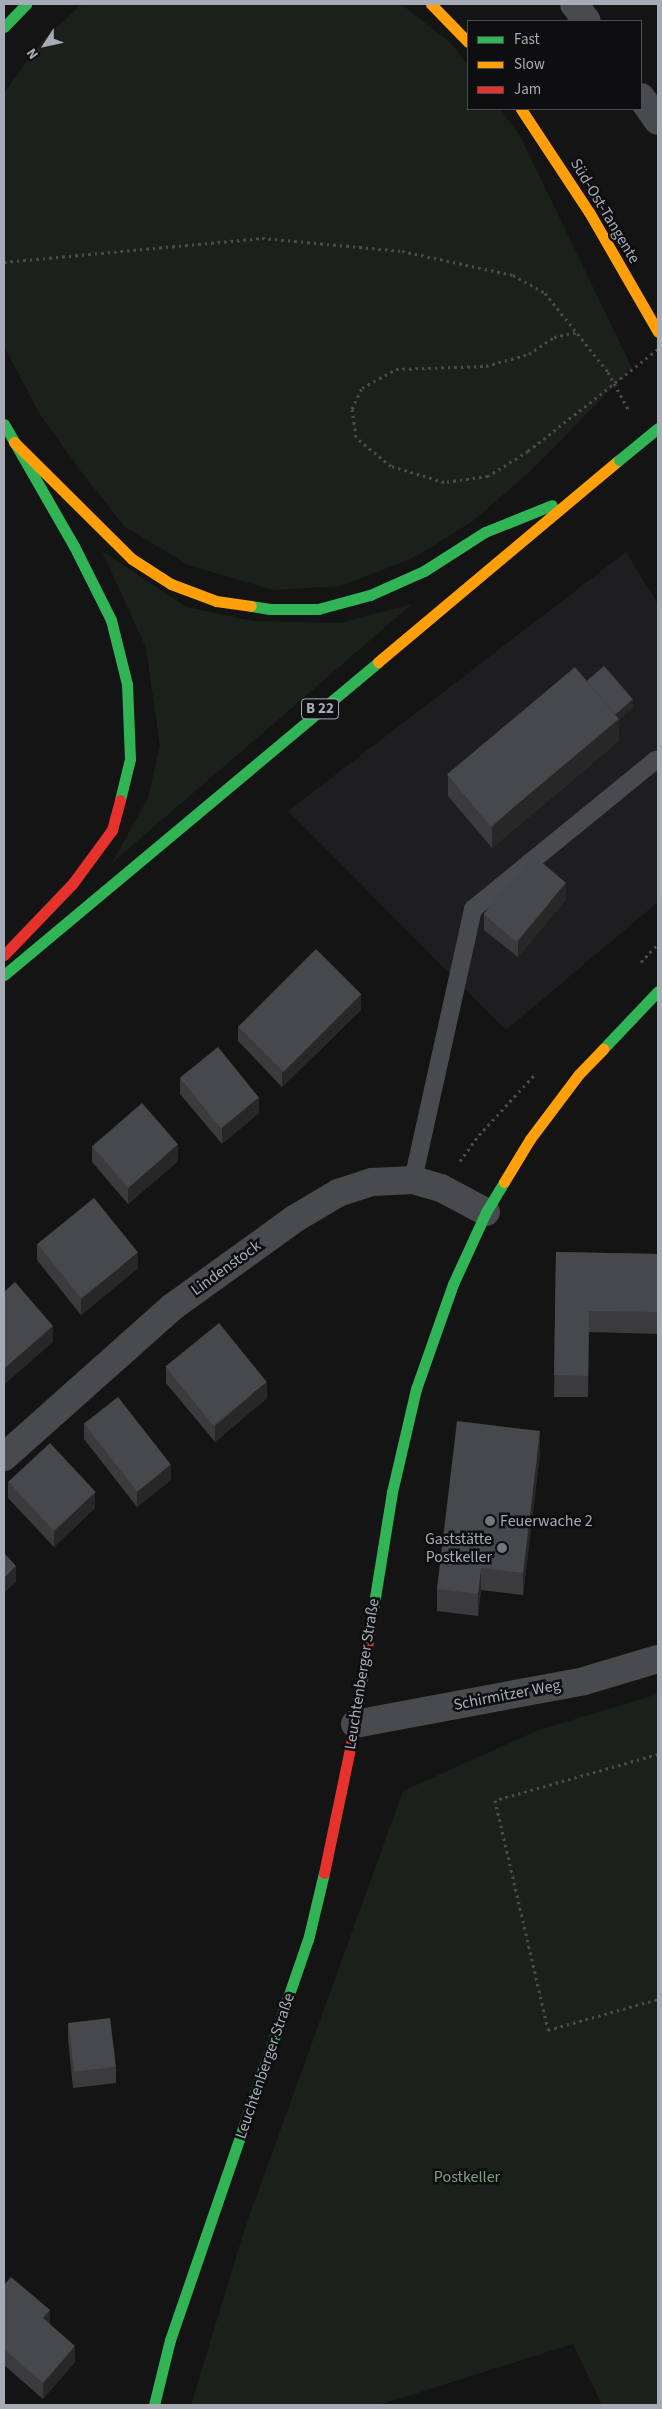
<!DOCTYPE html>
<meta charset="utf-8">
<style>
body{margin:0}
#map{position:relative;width:662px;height:2409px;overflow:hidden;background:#141414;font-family:"Source Sans 3",sans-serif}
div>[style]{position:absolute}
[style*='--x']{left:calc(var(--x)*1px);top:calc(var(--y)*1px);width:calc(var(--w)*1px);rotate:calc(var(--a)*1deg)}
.built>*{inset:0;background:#1e1e20}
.green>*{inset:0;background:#1a211a}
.path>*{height:3px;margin-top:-1.5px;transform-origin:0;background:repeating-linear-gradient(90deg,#4a4b4f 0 2.5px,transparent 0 6.5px)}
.lane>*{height:18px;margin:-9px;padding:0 9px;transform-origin:9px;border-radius:9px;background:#484a4d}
.street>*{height:28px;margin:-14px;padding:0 14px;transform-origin:14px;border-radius:14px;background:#484a4d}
.fast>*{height:11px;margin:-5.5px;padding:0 5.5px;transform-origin:5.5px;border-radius:5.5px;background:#30b455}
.slow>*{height:11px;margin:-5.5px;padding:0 5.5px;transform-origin:5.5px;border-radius:5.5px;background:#ff9f0a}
.jam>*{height:11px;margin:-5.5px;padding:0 5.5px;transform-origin:5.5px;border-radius:5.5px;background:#e5322d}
.path-bridge>*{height:3px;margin-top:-1.5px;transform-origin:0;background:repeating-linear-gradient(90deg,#4a4b4f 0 2.5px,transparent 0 6.5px)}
.fast-bridge>*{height:11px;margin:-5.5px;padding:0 5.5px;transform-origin:5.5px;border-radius:5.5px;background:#30b455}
.wall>*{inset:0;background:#3b3b3e}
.shaded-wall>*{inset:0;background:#272728}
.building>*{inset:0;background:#46484b;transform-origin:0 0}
.dots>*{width:14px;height:14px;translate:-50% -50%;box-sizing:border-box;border:2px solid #0e0e10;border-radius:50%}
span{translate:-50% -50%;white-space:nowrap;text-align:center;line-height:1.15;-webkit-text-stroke:5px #0e0e10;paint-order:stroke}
.shield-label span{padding:1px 4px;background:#0e0e10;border:1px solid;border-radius:4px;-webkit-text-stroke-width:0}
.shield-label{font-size:15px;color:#a5acb5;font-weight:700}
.street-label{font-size:16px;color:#a5acb5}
.poi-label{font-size:16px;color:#a5acb5}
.left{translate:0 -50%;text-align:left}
.right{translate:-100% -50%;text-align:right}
.park-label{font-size:16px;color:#7fa07c}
.frame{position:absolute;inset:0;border:5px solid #a5acb5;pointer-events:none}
.legend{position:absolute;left:467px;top:20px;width:175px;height:90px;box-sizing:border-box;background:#0e0e10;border:1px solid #4a4d52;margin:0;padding:6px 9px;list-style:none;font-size:15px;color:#a5acb5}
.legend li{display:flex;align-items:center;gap:10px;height:25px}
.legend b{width:25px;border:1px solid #4a4d52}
.north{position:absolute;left:20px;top:20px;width:50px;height:50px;-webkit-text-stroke:4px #0e0e10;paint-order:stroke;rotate:235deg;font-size:14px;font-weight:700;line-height:20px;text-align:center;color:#a5acb5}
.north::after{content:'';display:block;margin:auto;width:18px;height:22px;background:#a5acb5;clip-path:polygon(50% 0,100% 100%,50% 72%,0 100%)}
</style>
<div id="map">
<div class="built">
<i style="clip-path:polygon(626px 552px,658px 604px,658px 902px,506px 1030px,288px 811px)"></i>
</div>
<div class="green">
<i style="clip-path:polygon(82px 4px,401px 4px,452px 44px,468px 66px,468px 109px,500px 109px,520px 136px,632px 368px,527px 474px,473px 521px,413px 558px,341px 586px,273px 590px,188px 565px,124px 526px,83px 474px,39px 413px,4px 346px,4px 93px,42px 41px)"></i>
<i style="clip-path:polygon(102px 551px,186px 607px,253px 621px,340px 623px,412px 604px,112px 863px,148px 798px,160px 746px,146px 648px)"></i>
<i style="clip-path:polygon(658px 1694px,658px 2405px,602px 2405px,573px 2344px,379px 2405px,191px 2405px,245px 2228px,403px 1791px,536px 1731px)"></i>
</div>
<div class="path">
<i style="--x:4;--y:262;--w:259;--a:-5.3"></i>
<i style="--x:262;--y:238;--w:141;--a:5.3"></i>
<i style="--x:402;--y:251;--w:114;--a:12.2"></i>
<i style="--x:513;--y:275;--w:37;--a:29"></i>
<i style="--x:545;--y:293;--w:101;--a:51.4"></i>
<i style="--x:608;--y:372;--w:44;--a:61.7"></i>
<i style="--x:528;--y:451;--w:47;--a:148"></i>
<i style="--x:488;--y:476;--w:44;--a:172.2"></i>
<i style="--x:444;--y:482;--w:55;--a:-163.2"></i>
<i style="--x:391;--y:466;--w:19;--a:-141"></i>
<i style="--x:376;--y:454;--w:26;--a:-140"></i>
<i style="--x:356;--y:437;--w:28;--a:-98"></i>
<i style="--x:352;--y:409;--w:23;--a:-65"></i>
<i style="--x:362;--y:388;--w:39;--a:-29"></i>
<i style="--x:396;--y:369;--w:90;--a:-1.9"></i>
<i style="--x:486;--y:366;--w:45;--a:-15.6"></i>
<i style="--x:529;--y:354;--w:30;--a:-34"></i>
<i style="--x:554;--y:337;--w:24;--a:-12"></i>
<i style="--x:641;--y:962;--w:25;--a:-47"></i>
<i style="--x:460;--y:1161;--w:32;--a:-54"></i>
<i style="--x:479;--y:1135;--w:84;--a:-47.4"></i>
<i style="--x:658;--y:1754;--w:169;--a:164.2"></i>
<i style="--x:495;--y:1800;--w:236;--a:77"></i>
<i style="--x:548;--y:2030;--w:114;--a:-15.7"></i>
</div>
<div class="lane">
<i style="--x:413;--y:1180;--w:278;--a:-77.5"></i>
<i style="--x:473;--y:909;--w:236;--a:-39.2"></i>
</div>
<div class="street">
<i style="--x:574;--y:4;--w:21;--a:53"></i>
<i style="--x:641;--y:97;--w:29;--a:55"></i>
<i style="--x:4;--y:1457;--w:224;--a:-41.7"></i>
<i style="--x:171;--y:1308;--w:154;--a:-35.8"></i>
<i style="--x:296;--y:1218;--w:49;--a:-30.8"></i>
<i style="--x:338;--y:1193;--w:36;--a:-18"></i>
<i style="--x:372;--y:1182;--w:41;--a:-2.8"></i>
<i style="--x:413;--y:1180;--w:29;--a:16"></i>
<i style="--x:441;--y:1188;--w:51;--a:28.1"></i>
<i style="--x:355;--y:1724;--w:233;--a:-10.6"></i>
<i style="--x:584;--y:1681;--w:77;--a:-16.6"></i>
</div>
<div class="fast">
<i style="--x:4;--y:27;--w:32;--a:-46"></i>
<i style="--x:4;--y:424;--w:141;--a:60.2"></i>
<i style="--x:74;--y:546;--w:83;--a:63.4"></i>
<i style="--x:111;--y:620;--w:66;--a:76"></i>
<i style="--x:127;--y:684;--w:75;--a:87.7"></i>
<i style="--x:130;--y:759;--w:42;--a:103.7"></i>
<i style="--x:251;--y:606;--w:19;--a:9"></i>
<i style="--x:270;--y:609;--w:48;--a:0"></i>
<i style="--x:318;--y:609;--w:54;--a:-15.1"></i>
<i style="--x:370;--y:595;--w:59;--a:-24"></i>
<i style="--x:424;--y:571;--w:72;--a:-32.6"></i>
<i style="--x:485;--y:532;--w:72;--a:-21.9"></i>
<i style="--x:4;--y:975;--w:488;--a:-39.9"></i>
<i style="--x:603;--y:1049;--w:80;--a:-46.5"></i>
<i style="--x:371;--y:1622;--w:132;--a:-80.8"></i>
<i style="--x:392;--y:1492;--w:106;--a:-76.9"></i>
<i style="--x:416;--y:1389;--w:111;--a:-70.6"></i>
<i style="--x:453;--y:1284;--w:79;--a:-65.4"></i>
<i style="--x:486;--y:1212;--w:35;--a:-59"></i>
<i style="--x:154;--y:2405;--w:67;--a:-76.2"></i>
<i style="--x:170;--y:2340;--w:423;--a:-71"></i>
<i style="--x:308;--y:1940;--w:69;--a:-76.6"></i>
</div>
<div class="slow">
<i style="--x:431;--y:4;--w:53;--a:45.8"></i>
<i style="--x:521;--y:109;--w:123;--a:56.6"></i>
<i style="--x:589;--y:212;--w:138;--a:60.1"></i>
<i style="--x:14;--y:442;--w:166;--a:44.8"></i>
<i style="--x:132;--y:559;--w:46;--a:32.7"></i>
<i style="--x:171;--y:584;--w:48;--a:20.7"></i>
<i style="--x:216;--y:601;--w:35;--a:8"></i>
<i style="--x:378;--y:662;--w:314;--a:-40"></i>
<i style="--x:504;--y:1182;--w:50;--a:-58.8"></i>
<i style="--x:530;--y:1139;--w:81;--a:-53"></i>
<i style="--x:579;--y:1074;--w:35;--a:-46"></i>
</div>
<div class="jam">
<i style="--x:4;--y:955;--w:100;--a:-46.2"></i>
<i style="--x:73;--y:883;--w:66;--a:-53.7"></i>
<i style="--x:112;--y:830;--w:31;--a:-75"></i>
<i style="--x:324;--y:1873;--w:152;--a:-78.2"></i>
<i style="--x:355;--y:1724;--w:103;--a:-81.1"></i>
</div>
<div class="path-bridge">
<i style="--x:528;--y:451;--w:165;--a:-38.1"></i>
</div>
<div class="fast-bridge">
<i style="--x:619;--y:460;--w:50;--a:-39.4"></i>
</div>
<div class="wall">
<i style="clip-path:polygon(587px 681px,633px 708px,619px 720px,619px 741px,492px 848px,448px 796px,448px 775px)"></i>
<i style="clip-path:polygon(566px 899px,518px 957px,484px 930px,484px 914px)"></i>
<i style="clip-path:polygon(361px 1010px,282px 1087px,238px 1041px,238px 1026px)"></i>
<i style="clip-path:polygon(180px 1078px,259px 1113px,222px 1144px,180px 1094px)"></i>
<i style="clip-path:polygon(92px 1146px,178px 1161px,128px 1204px,92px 1162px)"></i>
<i style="clip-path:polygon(37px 1244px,138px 1268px,81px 1315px,37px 1260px)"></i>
<i style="clip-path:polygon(556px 1252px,658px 1254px,658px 1334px,589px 1332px,588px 1397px,554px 1397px)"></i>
<i style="clip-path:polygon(166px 1367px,267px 1398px,215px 1442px,166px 1383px)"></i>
<i style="clip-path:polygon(84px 1423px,171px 1480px,137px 1507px,84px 1439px)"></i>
<i style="clip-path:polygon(540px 1453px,523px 1595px,481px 1590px,478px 1616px,437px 1611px,437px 1589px)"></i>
<i style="clip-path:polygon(8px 1482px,95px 1508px,54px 1547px,8px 1498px)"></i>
<i style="clip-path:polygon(68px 2023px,116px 2067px,116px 2083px,73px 2088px,68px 2039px)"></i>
<i style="clip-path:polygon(4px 2285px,50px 2324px,75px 2362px,43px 2399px,4px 2365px)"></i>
</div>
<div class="shaded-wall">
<i style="clip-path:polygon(633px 699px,633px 708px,619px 720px,619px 741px,492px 848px,492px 827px,609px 720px)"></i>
<i style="clip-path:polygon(566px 883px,566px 899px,518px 957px,518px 941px)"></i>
<i style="clip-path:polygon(361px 994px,361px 1010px,282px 1087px,282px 1071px)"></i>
<i style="clip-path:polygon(259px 1097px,259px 1113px,222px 1144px,222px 1128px)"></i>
<i style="clip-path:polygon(178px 1145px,178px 1161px,128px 1204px,128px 1188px)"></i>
<i style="clip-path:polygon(138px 1253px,138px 1268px,81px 1315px,81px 1299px)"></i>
<i style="clip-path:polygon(53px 1326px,53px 1342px,4px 1385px,4px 1369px)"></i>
<i style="clip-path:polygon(267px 1382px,267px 1398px,215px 1442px,215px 1426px)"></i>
<i style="clip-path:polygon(540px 1431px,540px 1453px,523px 1595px,523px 1573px)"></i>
<i style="clip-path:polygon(171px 1465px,171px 1480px,137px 1507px,137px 1492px)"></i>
<i style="clip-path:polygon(95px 1492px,95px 1508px,54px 1547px,54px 1531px)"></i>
<i style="clip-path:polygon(16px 1566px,16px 1582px,4px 1593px,4px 1578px)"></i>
<i style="clip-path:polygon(481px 1568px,481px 1590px,478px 1616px,478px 1594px)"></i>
<i style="clip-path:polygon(50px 2310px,50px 2326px,43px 2318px)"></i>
<i style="clip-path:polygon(75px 2346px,75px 2362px,43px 2399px,43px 2383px)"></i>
</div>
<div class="building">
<i style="left:604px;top:666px;width:44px;height:23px;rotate:49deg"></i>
<i style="left:575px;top:667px;width:68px;height:167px;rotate:50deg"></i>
<i style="left:533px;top:855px;width:43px;height:77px;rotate:40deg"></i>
<i style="left:316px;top:949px;width:64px;height:110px;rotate:45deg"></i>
<i style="left:218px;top:1047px;width:65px;height:49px;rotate:51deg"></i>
<i style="left:142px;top:1103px;width:55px;height:66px;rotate:49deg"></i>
<i style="left:94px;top:1198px;width:70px;height:73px;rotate:51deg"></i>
<i style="clip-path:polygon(556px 1252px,658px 1254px,658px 1312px,589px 1311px,588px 1376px,554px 1375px)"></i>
<i style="clip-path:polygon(15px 1282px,53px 1326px,4px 1369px,4px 1292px)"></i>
<i style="left:219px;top:1323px;width:76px;height:69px;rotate:51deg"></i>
<i style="left:118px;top:1397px;width:86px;height:43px;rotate:52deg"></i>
<i style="clip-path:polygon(457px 1421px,540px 1431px,523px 1573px,481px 1568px,478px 1594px,437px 1589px)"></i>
<i style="left:50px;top:1443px;width:67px;height:57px;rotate:47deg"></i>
<i style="clip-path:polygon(4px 1553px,16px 1566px,4px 1578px)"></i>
<i style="left:110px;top:2018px;width:49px;height:42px;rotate:83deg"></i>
<i style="clip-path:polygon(11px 2277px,50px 2310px,43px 2318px,75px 2346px,43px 2383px,4px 2349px,4px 2285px)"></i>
</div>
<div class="dots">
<i style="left:490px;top:1521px;background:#72777d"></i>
<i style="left:502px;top:1548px;background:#72777d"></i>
</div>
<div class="shield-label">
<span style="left:320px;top:709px">B 22</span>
</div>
<div class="street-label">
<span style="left:605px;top:211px;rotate:59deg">Süd-Ost-Tangente</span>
<span style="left:226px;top:1268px;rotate:-36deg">Lindenstock</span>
<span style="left:362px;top:1674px;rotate:-81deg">Leuchtenberger Straße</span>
<span style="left:507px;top:1695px;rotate:-11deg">Schirmitzer Weg</span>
<span style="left:265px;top:2066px;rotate:-71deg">Leuchtenberger Straße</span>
</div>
<div class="poi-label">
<span class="left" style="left:500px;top:1521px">Feuerwache 2</span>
<span class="right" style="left:492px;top:1548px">Gaststätte<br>Postkeller</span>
</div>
<div class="park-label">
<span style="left:467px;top:2177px">Postkeller</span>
</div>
<div class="frame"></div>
<ul class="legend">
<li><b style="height:6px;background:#30b455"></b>Fast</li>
<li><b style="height:6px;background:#ff9f0a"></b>Slow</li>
<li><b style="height:6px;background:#e5322d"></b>Jam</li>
</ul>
<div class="north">N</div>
</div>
